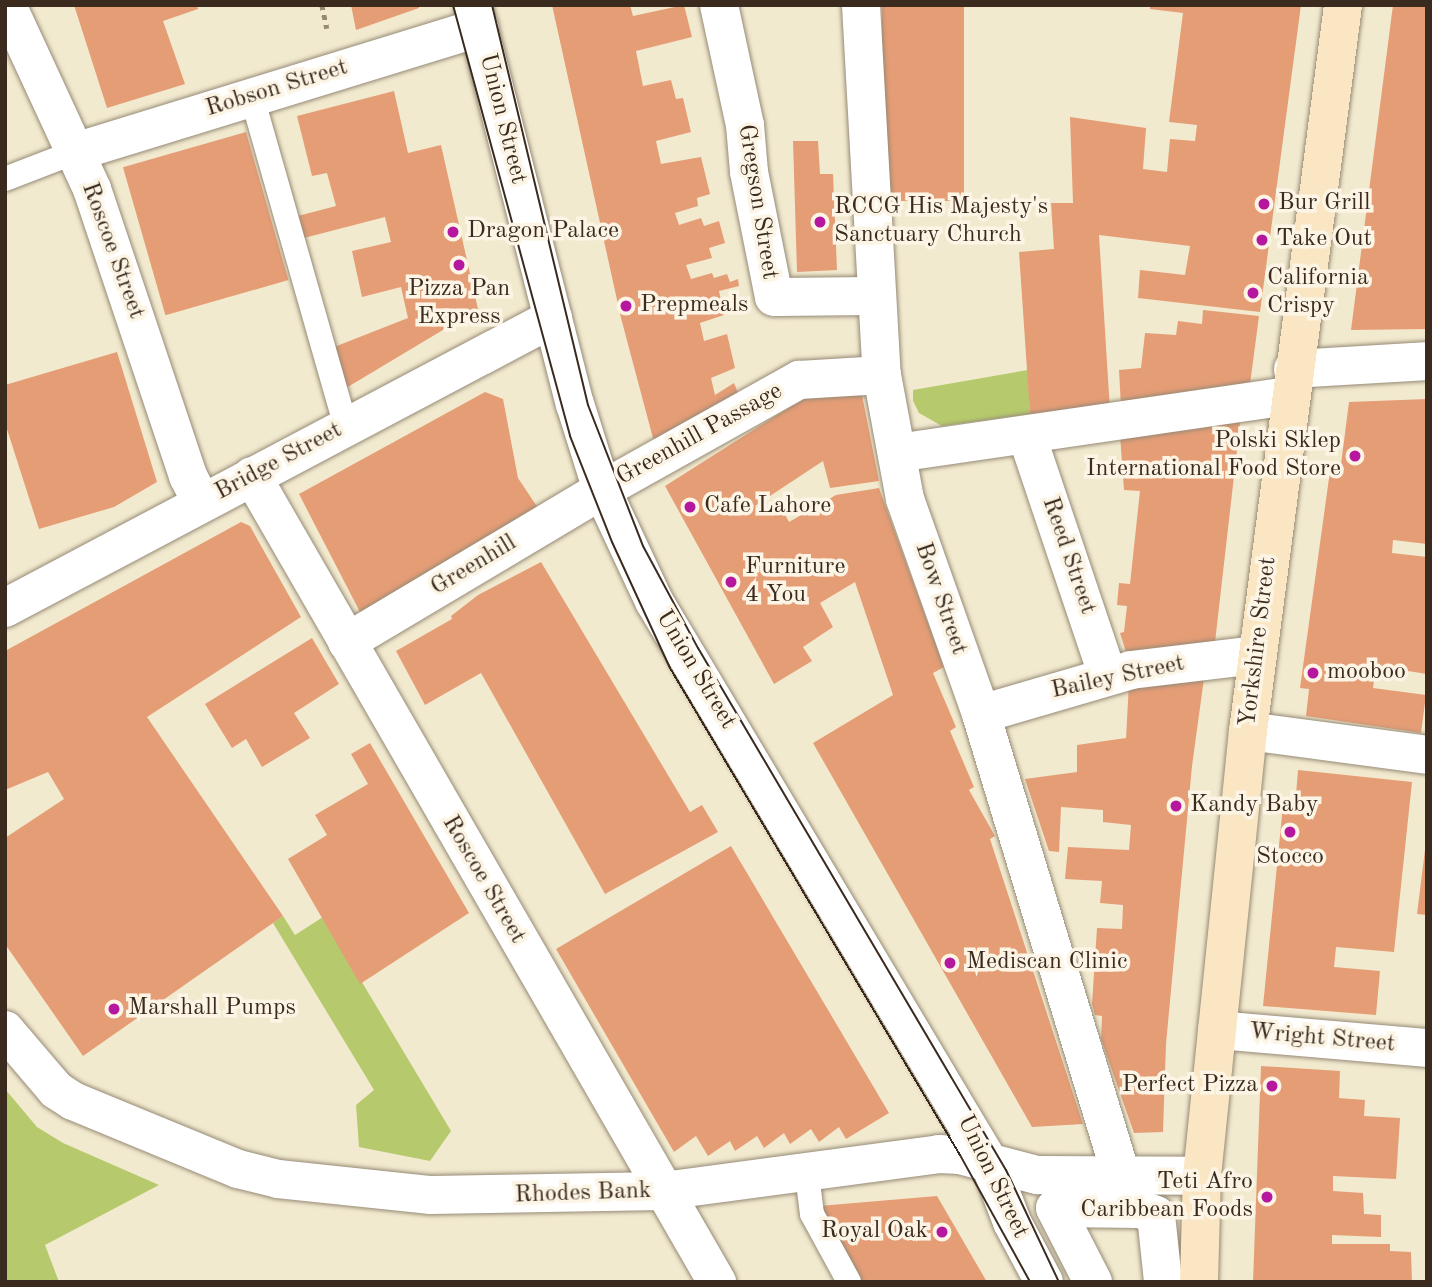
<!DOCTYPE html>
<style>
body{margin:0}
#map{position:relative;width:1432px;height:1287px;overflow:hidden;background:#f2eacf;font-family:"Old Standard TT",serif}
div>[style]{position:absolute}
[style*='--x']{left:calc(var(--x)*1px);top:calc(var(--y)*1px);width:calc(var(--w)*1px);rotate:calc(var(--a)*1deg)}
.green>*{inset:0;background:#b6ca6d}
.building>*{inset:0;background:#e59d76;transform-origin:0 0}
.path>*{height:4.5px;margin-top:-2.25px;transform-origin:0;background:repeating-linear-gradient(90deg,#968a76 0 5px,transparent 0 10px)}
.roads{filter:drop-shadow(0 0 2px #968a76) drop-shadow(0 0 2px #968a76)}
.lane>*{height:24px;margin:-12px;padding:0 12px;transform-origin:12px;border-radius:12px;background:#fff}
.street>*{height:38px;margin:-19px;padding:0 19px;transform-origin:19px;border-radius:19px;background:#fff}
.secondary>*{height:38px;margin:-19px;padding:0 19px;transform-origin:19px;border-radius:19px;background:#fbe6c4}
.tram>*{height:2px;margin:-1px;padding:0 1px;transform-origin:1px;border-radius:1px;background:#3b2a1e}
.dots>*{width:19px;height:19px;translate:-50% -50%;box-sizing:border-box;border:4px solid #fcf5e5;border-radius:50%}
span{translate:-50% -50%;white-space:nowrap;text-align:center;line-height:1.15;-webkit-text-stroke:7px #fcf5e5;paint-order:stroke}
.street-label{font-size:24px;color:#3b2a1e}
.poi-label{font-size:24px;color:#3b2a1e}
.left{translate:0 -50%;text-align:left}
.right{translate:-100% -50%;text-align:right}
.frame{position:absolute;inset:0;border:7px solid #3b2a1e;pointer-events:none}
</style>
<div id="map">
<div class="green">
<i style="clip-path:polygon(1028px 370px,1030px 414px,942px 426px,919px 413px,913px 401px,913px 390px)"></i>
<i style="clip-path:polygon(283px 916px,295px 935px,323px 917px,451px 1131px,430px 1161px,359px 1147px,356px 1105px,374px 1090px,273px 923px)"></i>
<i style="clip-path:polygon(5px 1089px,37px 1127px,63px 1143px,159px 1185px,45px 1245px,59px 1282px,5px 1282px)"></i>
</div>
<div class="building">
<i style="clip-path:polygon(74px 5px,197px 5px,198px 9px,163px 21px,185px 84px,107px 108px)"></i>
<i style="clip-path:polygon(351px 5px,419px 5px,419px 8px,356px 30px)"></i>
<i style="clip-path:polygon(552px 5px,630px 5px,633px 16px,684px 5px,692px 37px,636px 51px,643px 86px,671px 80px,676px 99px,683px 98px,691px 132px,656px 141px,661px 164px,701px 157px,710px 194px,697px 198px,698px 206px,675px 213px,679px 225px,701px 218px,704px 226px,719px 221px,725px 243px,709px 248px,712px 258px,686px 265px,691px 279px,712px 273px,714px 278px,727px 274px,730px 282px,738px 279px,739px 286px,719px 291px,724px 315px,700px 323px,704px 341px,727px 334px,735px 368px,711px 378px,715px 395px,734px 383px,740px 398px,654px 442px,621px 318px)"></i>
<i style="left:882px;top:5px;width:82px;height:196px"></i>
<i style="clip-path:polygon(1150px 5px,1301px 5px,1260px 312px,1138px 298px,1140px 270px,1185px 275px,1190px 246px,1099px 235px,1110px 410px,1030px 414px,1019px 252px,1054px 249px,1051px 203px,1073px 203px,1070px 117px,1146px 128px,1143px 169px,1167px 172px,1170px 139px,1195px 141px,1197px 125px,1169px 122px,1183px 13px,1150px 9px)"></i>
<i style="clip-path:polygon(1393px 5px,1427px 5px,1427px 329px,1351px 330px)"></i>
<i style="clip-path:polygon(394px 91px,408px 153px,441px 145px,478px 309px,341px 391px,329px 349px,408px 318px,401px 287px,362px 297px,352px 251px,391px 242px,385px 217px,300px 239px,294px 217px,336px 206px,327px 173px,312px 176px,297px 116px)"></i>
<i style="left:246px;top:132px;width:154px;height:128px;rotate:74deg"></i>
<i style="clip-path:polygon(793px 141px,818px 141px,820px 174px,833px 174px,837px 270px,797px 272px)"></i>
<i style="clip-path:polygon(1203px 310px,1259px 316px,1249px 392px,1121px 407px,1119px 370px,1141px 368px,1145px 333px,1176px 335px,1178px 321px,1202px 324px)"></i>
<i style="clip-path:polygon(117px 352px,157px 482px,114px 507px,39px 529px,5px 423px,5px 385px)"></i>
<i style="clip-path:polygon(485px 392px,503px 399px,518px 478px,540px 511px,361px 614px,299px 494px)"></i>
<i style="clip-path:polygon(862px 395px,879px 481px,830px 488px,823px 461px,755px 506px,759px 513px,778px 501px,789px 522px,836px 495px,879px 488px,944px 667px,933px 673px,956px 727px,950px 731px,974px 787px,969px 790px,995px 836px,990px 839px,1083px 1124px,1032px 1127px,813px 743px,893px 695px,855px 582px,820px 603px,833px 627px,803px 647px,812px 661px,774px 684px,665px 486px,807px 396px)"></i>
<i style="clip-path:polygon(1427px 399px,1427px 544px,1393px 540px,1392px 553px,1427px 557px,1427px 674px,1376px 666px,1373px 688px,1426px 695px,1421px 733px,1306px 716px,1309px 689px,1300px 688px,1330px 471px,1340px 472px,1349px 402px)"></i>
<i style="clip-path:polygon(1241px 415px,1214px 651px,1127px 655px,1120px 633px,1124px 632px,1127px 606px,1117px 605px,1119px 583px,1130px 584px,1140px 491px,1124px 490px,1120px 435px)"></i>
<i style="clip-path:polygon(241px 522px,250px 526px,301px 617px,147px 717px,283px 916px,83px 1056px,5px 944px,5px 838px,64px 799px,48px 772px,5px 790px,5px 651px)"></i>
<i style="clip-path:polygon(541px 562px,690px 812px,702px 805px,718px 832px,605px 894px,481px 673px,425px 705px,396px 651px,452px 619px,451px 616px,478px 595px)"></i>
<i style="clip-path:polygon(312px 638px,339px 684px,294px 713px,310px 738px,262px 767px,246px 739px,232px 748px,205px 704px)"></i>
<i style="clip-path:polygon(1205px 671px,1192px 766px,1166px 1044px,1163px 1132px,1134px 1133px,1101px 1039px,1102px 1016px,1095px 1015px,1092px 1004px,1097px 928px,1122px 929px,1123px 905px,1100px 903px,1102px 881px,1065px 879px,1068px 847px,1129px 850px,1131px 825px,1103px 822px,1103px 810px,1061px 807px,1059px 852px,1049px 851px,1025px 779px,1077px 772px,1077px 745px,1126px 738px,1129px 683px)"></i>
<i style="clip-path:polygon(370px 743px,469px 913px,360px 984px,288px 859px,327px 835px,315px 815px,368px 784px,351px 754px)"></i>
<i style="clip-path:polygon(1298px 770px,1412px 782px,1394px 952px,1336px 947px,1334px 967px,1380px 971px,1376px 1015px,1263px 1006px,1283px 805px,1295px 807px)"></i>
<i style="clip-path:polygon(731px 846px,889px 1113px,846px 1139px,839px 1127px,819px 1142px,811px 1129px,790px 1144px,784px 1133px,764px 1148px,757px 1136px,735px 1151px,730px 1141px,708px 1156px,696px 1136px,674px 1152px,556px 949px)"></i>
<i style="clip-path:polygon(1425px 850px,1427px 850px,1427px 915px,1417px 914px)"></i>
<i style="clip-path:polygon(1261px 1066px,1340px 1071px,1339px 1098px,1365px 1100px,1364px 1116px,1400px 1118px,1396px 1179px,1333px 1176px,1333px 1191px,1363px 1193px,1364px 1214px,1381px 1215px,1381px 1237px,1332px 1235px,1332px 1244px,1390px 1244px,1390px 1251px,1411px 1252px,1412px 1282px,1253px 1282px)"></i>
<i style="clip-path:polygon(937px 1196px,987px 1282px,860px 1282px,819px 1206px)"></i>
</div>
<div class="path">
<i style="--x:322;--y:5;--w:24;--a:78"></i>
</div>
<div class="roads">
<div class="lane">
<i style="--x:252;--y:97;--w:343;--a:74.1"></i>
<i style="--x:5;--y:179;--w:75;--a:-21.1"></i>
<i style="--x:807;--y:1174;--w:40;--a:82.9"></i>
<i style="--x:812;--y:1214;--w:77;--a:61.4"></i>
</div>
<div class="street">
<i style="--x:7;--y:5;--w:203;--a:65.2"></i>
<i style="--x:92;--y:189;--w:303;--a:71.5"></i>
<i style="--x:188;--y:476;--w:29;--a:63"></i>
<i style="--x:473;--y:5;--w:412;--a:75.7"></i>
<i style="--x:575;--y:404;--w:90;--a:72.6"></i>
<i style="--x:602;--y:490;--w:123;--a:64.9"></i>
<i style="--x:654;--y:601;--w:656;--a:59.17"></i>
<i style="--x:990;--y:1164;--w:62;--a:69.2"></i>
<i style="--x:1012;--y:1222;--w:68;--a:61.9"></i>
<i style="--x:719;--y:5;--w:123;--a:77.8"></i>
<i style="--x:745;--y:125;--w:47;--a:85.1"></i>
<i style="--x:749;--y:172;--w:127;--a:78.7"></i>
<i style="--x:774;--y:297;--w:102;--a:-0.6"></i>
<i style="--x:861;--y:5;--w:371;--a:86.8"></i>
<i style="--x:882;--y:375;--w:126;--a:79.5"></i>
<i style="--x:905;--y:499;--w:228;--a:70.5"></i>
<i style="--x:981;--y:714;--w:481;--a:73.1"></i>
<i style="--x:75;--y:152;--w:423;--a:-17.1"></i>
<i style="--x:1293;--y:369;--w:134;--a:-3.4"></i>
<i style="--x:1027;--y:436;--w:253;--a:71.4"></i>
<i style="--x:897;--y:453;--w:397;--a:-8.3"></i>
<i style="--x:252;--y:476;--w:931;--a:60.02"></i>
<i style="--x:5;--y:608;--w:620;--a:-27.89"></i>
<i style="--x:347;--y:642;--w:297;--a:-30.8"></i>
<i style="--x:602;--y:490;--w:226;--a:-29.2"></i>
<i style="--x:799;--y:380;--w:83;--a:-3.4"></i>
<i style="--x:981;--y:714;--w:156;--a:-16.3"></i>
<i style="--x:1131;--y:670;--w:127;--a:-6.8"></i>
<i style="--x:1248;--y:731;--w:181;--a:7.6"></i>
<i style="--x:5;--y:1030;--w:79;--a:49.6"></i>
<i style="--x:56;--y:1090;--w:20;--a:33"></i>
<i style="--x:73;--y:1101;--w:178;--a:22.4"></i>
<i style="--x:238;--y:1169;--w:41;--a:14"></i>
<i style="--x:278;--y:1179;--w:154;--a:6"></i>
<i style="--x:431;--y:1195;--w:232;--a:-1"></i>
<i style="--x:663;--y:1191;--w:278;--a:-7.6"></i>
<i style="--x:939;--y:1154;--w:21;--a:3"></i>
<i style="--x:960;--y:1155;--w:80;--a:14.6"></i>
<i style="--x:1037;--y:1175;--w:165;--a:0.3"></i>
<i style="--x:1217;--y:1030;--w:211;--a:4.9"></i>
<i style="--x:1093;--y:1282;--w:83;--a:-117.2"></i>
<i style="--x:1055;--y:1208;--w:85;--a:0.7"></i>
<i style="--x:1140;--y:1209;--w:17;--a:21"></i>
<i style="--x:1156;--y:1215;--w:67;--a:84"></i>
</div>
<div class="secondary">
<i style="--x:1199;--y:1282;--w:106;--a:-88.4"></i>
<i style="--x:1202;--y:1176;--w:447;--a:-84.1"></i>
<i style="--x:1248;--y:731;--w:732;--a:-82.54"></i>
</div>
</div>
<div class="tram">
<i style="--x:453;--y:5;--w:447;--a:74.8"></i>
<i style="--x:570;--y:436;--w:114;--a:68.4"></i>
<i style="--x:612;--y:542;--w:139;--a:65.3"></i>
<i style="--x:670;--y:668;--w:567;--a:59.23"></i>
<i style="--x:960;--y:1155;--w:145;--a:61.1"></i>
<i style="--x:492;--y:5;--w:411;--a:76.5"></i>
<i style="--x:588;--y:405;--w:151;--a:68.7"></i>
<i style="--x:643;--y:546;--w:116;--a:61.7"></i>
<i style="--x:698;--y:648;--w:606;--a:59.46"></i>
<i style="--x:1006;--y:1170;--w:124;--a:64.7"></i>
</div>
<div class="dots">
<i style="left:1264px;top:204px;background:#b5179e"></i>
<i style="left:820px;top:222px;background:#b5179e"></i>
<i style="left:453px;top:232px;background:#b5179e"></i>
<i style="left:1262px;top:240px;background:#b5179e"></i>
<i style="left:459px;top:265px;background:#b5179e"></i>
<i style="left:1253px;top:293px;background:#b5179e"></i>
<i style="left:626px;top:306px;background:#b5179e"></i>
<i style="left:1355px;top:456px;background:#b5179e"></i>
<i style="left:690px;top:507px;background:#b5179e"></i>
<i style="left:731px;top:582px;background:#b5179e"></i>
<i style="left:1313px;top:673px;background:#b5179e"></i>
<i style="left:1176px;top:806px;background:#b5179e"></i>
<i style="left:1290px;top:832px;background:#b5179e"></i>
<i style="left:950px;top:963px;background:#b5179e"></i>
<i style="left:114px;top:1009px;background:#b5179e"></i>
<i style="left:1272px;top:1086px;background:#b5179e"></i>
<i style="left:1267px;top:1197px;background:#b5179e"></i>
<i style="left:942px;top:1232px;background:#b5179e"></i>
</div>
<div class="street-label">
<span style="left:277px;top:89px;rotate:-17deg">Robson Street</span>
<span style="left:502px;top:119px;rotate:76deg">Union Street</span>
<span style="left:757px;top:202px;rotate:81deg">Gregson Street</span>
<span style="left:112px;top:251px;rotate:70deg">Roscoe Street</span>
<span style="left:700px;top:435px;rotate:-29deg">Greenhill Passage</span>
<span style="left:279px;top:462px;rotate:-28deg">Bridge Street</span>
<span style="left:1068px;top:556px;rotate:71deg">Reed Street</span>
<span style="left:474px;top:566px;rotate:-31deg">Greenhill</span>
<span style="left:940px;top:599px;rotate:71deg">Bow Street</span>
<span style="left:1259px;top:642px;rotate:-83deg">Yorkshire Street</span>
<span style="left:695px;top:670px;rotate:59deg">Union Street</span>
<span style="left:1118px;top:678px;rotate:-12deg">Bailey Street</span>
<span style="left:483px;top:880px;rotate:60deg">Roscoe Street</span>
<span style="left:1322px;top:1039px;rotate:5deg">Wright Street</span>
<span style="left:992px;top:1177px;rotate:64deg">Union Street</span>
<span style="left:583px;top:1194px;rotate:-2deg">Rhodes Bank</span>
</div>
<div class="poi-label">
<span class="left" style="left:1278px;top:204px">Bur Grill</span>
<span class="left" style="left:834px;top:222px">RCCG His Majesty's<br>Sanctuary Church</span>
<span class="left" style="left:467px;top:232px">Dragon Palace</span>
<span class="left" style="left:1276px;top:240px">Take Out</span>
<span class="left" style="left:1267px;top:293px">California<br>Crispy</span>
<span style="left:459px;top:304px">Pizza Pan<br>Express</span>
<span class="left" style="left:640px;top:306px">Prepmeals</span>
<span class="right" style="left:1341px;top:456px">Polski Sklep<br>International Food Store</span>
<span class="left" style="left:704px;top:507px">Cafe Lahore</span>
<span class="left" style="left:745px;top:582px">Furniture<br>4 You</span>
<span class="left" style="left:1327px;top:673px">mooboo</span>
<span class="left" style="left:1190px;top:806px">Kandy Baby</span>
<span style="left:1290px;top:858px">Stocco</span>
<span class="left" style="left:966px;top:963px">Mediscan Clinic</span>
<span class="left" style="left:128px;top:1009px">Marshall Pumps</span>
<span class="right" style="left:1258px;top:1086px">Perfect Pizza</span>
<span class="right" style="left:1253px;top:1197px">Teti Afro<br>Caribbean Foods</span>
<span class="right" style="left:928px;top:1232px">Royal Oak</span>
</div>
<div class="frame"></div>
</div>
